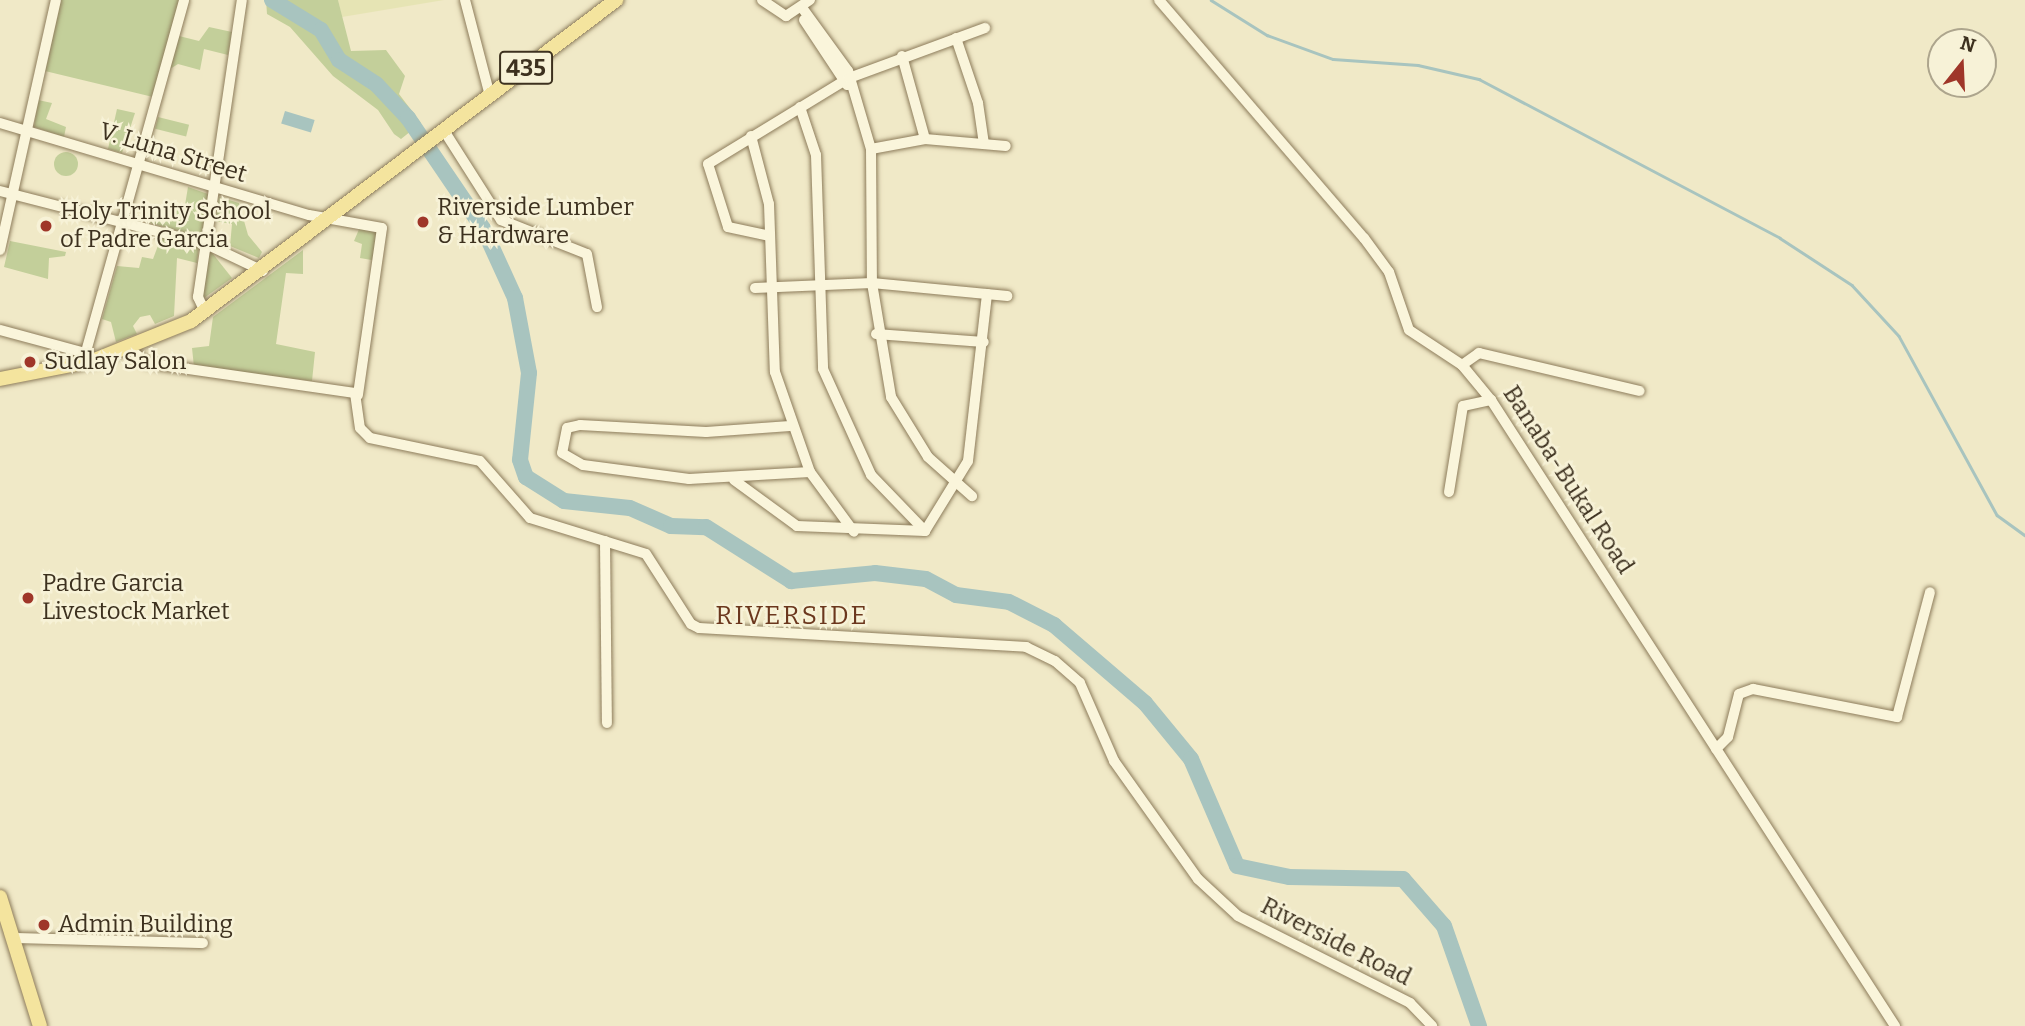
<!DOCTYPE html>
<style>
body{margin:0}
#map{position:relative;width:2025px;height:1026px;overflow:hidden;background:#f0e9c7;font-family:Bitter,serif}
div>[style]{position:absolute}
[style*='--x']{left:calc(var(--x)*1px);top:calc(var(--y)*1px);width:calc(var(--w)*1px);rotate:calc(var(--a)*1deg)}
.farmland>*{inset:0;background:#e6e4b4}
.green>*{inset:0;background:#c3cf9a;transform-origin:0 0}
.round{border-radius:50%}
.water>*{inset:0;background:#a8c4bf;transform-origin:0 0}
.stream>*{height:2.5px;margin:-1.25px;padding:0 1.25px;transform-origin:1.25px;border-radius:1.25px;background:#a8c4bf}
.river>*{height:16px;margin:-8px;padding:0 8px;transform-origin:8px;border-radius:8px;background:#a8c4bf}
.roads{filter:drop-shadow(0 0 2px #8d7c5b) drop-shadow(0 0 2px #8d7c5b)}
.minor>*{height:10px;margin:-5px;padding:0 5px;transform-origin:5px;border-radius:5px;background:#faf5db}
.major>*{height:14px;margin:-7px;padding:0 7px;transform-origin:7px;border-radius:7px;background:#f4e49e}
.dots>*{width:19px;height:19px;translate:-50% -50%;box-sizing:border-box;border:4px solid #f7f2d7;border-radius:50%}
span{translate:-50% -50%;white-space:nowrap;text-align:center;line-height:1.15;-webkit-text-stroke:5px #f7f2d7;paint-order:stroke}
.shield-label span{padding:2px 5px;background:#f7f2d7;border:2px solid;border-radius:5px;-webkit-text-stroke-width:0}
.shield-label{font-size:23px;color:#3d311f;font-weight:700}
.street-label{font-size:24px;color:#3d311f}
.poi-label{font-size:24px;color:#3d311f}
.left{translate:0 -50%;text-align:left}
.neighbourhood-label{font-size:26px;color:#6b371d;letter-spacing:2px}
.north{position:absolute;left:1927px;top:28px;width:70px;height:70px;box-sizing:border-box;background:#f7f2d7;border:2px solid #ada58d;border-radius:50%;rotate:18deg;font-size:19px;font-weight:700;line-height:28px;text-align:center;color:#3d311f}
.north::after{content:'';display:block;margin:auto;width:24px;height:32px;background:#9f3629;clip-path:polygon(50% 0,100% 100%,50% 72%,0 100%)}
</style>
<div id="map">
<div class="farmland">
<i style="clip-path:polygon(338px 0,444px 0,342px 17px)"></i>
</div>
<div class="green">
<i style="clip-path:polygon(61px 0,179px 0,153px 97px,45px 71px)"></i>
<i style="clip-path:polygon(266px 0,338px 0,351px 51px,386px 50px,405px 76px,399px 94px,421px 123px,401px 139px,394px 134px,378px 110px,333px 76px,290px 27px,267px 14px)"></i>
<i style="clip-path:polygon(209px 27px,232px 32px,228px 55px,204px 49px,200px 70px,178px 64px,170px 69px,179px 36px,199px 41px)"></i>
<i style="clip-path:polygon(38px 100px,52px 103px,46px 119px,66px 127px,64px 137px,34px 127px)"></i>
<i style="clip-path:polygon(117px 109px,135px 113px,122px 153px,108px 149px)"></i>
<i style="left:158px;top:117px;width:32px;height:12px;rotate:14deg"></i>
<i class="round" style="left:54px;top:152px;width:24px;height:24px"></i>
<i style="clip-path:polygon(188px 187px,208px 194px,203px 238px,150px 223px,157px 217px,173px 220px,177px 206px,185px 205px)"></i>
<i style="clip-path:polygon(219px 197px,239px 203px,248px 235px,262px 252px,259px 258px,230px 246px,232px 224px,215px 221px)"></i>
<i style="clip-path:polygon(360px 227px,378px 232px,377px 261px,360px 258px,362px 244px,354px 241px)"></i>
<i style="clip-path:polygon(162px 235px,199px 246px,197px 263px,177px 258px,174px 316px,155px 324px,150px 315px,140px 317px,133px 326px,137px 334px,116px 342px,111px 322px,102px 319px,117px 266px,139px 268px,142px 257px,153px 259px)"></i>
<i style="clip-path:polygon(10px 241px,66px 252px,65px 256px,49px 258px,48px 279px,4px 267px)"></i>
<i style="clip-path:polygon(209px 249px,232px 278px,204px 298px,202px 297px)"></i>
<i style="clip-path:polygon(303px 250px,303px 274px,286px 273px,276px 344px,315px 352px,312px 381px,194px 367px,192px 348px,209px 346px,213px 317px)"></i>
</div>
<div class="water">
<i style="left:285px;top:111px;width:31px;height:13px;rotate:17deg"></i>
</div>
<div class="stream">
<i style="--x:1211;--y:0;--w:66;--a:32"></i>
<i style="--x:1267;--y:35;--w:70;--a:20"></i>
<i style="--x:1333;--y:59;--w:85;--a:4"></i>
<i style="--x:1418;--y:65;--w:63;--a:12.9"></i>
<i style="--x:1479;--y:79;--w:340;--a:27.8"></i>
<i style="--x:1780;--y:238;--w:86;--a:33.1"></i>
<i style="--x:1852;--y:285;--w:69;--a:47.3"></i>
<i style="--x:1899;--y:336;--w:204;--a:61.3"></i>
<i style="--x:1997;--y:515;--w:34;--a:36"></i>
</div>
<div class="river">
<i style="--x:272;--y:0;--w:57;--a:31.5"></i>
<i style="--x:321;--y:30;--w:35;--a:59"></i>
<i style="--x:339;--y:60;--w:44;--a:33"></i>
<i style="--x:376;--y:84;--w:47;--a:46.7"></i>
<i style="--x:408;--y:118;--w:135;--a:55.8"></i>
<i style="--x:484;--y:230;--w:75;--a:65.5"></i>
<i style="--x:515;--y:298;--w:76;--a:79.4"></i>
<i style="--x:529;--y:373;--w:87;--a:95.9"></i>
<i style="--x:520;--y:460;--w:18;--a:71"></i>
<i style="--x:526;--y:477;--w:45;--a:32.3"></i>
<i style="--x:564;--y:501;--w:66;--a:6.1"></i>
<i style="--x:630;--y:508;--w:45;--a:23.7"></i>
<i style="--x:671;--y:526;--w:35;--a:2"></i>
<i style="--x:706;--y:527;--w:101;--a:32.4"></i>
<i style="--x:791;--y:581;--w:84;--a:-5.4"></i>
<i style="--x:875;--y:573;--w:51;--a:6.7"></i>
<i style="--x:926;--y:579;--w:34;--a:28"></i>
<i style="--x:956;--y:595;--w:53;--a:7.5"></i>
<i style="--x:1009;--y:602;--w:51;--a:27.1"></i>
<i style="--x:1054;--y:625;--w:120;--a:40.6"></i>
<i style="--x:1145;--y:703;--w:72;--a:50.6"></i>
<i style="--x:1191;--y:759;--w:116;--a:66.7"></i>
<i style="--x:1237;--y:866;--w:53;--a:11.9"></i>
<i style="--x:1289;--y:877;--w:114;--a:1"></i>
<i style="--x:1403;--y:879;--w:62;--a:48.9"></i>
<i style="--x:1444;--y:926;--w:106;--a:70.7"></i>
</div>
<div class="roads">
<div class="minor">
<i style="--x:465;--y:0;--w:99;--a:75.4"></i>
<i style="--x:762;--y:0;--w:29;--a:34"></i>
<i style="--x:786;--y:16;--w:29;--a:-34"></i>
<i style="--x:1159;--y:0;--w:314;--a:49.3"></i>
<i style="--x:1364;--y:238;--w:42;--a:53.7"></i>
<i style="--x:1389;--y:272;--w:61;--a:71"></i>
<i style="--x:1409;--y:330;--w:64;--a:33.4"></i>
<i style="--x:1462;--y:365;--w:45;--a:50.4"></i>
<i style="--x:1491;--y:400;--w:745;--a:57.16"></i>
<i style="--x:803;--y:9;--w:77;--a:54"></i>
<i style="--x:848;--y:71;--w:81;--a:73.6"></i>
<i style="--x:871;--y:149;--w:134;--a:89.6"></i>
<i style="--x:872;--y:283;--w:116;--a:80.5"></i>
<i style="--x:891;--y:397;--w:70;--a:58.3"></i>
<i style="--x:928;--y:457;--w:59;--a:41.6"></i>
<i style="--x:804;--y:20;--w:78;--a:56.5"></i>
<i style="--x:956;--y:38;--w:69;--a:71.3"></i>
<i style="--x:978;--y:103;--w:41;--a:81.7"></i>
<i style="--x:902;--y:56;--w:86;--a:74.5"></i>
<i style="--x:800;--y:107;--w:51;--a:71.6"></i>
<i style="--x:816;--y:155;--w:214;--a:88.1"></i>
<i style="--x:823;--y:369;--w:116;--a:65.6"></i>
<i style="--x:871;--y:475;--w:78;--a:46"></i>
<i style="--x:0;--y:123;--w:322;--a:16.6"></i>
<i style="--x:309;--y:215;--w:74;--a:10.1"></i>
<i style="--x:382;--y:228;--w:169;--a:98.2"></i>
<i style="--x:443;--y:129;--w:108;--a:57.5"></i>
<i style="--x:501;--y:220;--w:92;--a:21.6"></i>
<i style="--x:587;--y:254;--w:54;--a:79.3"></i>
<i style="--x:751;--y:136;--w:70;--a:75.2"></i>
<i style="--x:769;--y:204;--w:168;--a:88"></i>
<i style="--x:775;--y:372;--w:106;--a:70.7"></i>
<i style="--x:810;--y:472;--w:74;--a:53.7"></i>
<i style="--x:871;--y:149;--w:55;--a:-10.5"></i>
<i style="--x:925;--y:139;--w:81;--a:4.9"></i>
<i style="--x:0;--y:191;--w:213;--a:14.4"></i>
<i style="--x:206;--y:244;--w:63;--a:25.3"></i>
<i style="--x:770;--y:236;--w:43;--a:-167.9"></i>
<i style="--x:728;--y:227;--w:66;--a:-107.6"></i>
<i style="--x:708;--y:164;--w:165;--a:-31.4"></i>
<i style="--x:849;--y:78;--w:145;--a:-20.2"></i>
<i style="--x:0;--y:250;--w:256;--a:-77.4"></i>
<i style="--x:755;--y:288;--w:117;--a:-2.4"></i>
<i style="--x:872;--y:283;--w:136;--a:5.5"></i>
<i style="--x:205;--y:312;--w:17;--a:-115"></i>
<i style="--x:198;--y:297;--w:300;--a:-81.6"></i>
<i style="--x:0;--y:330;--w:92;--a:15.1"></i>
<i style="--x:876;--y:334;--w:108;--a:4.2"></i>
<i style="--x:87;--y:348;--w:361;--a:-74.4"></i>
<i style="--x:128;--y:348;--w:24;--a:38"></i>
<i style="--x:147;--y:363;--w:210;--a:8.2"></i>
<i style="--x:355;--y:393;--w:35;--a:82"></i>
<i style="--x:360;--y:428;--w:14;--a:45"></i>
<i style="--x:370;--y:438;--w:112;--a:11.8"></i>
<i style="--x:480;--y:461;--w:76;--a:48.7"></i>
<i style="--x:530;--y:518;--w:121;--a:17.2"></i>
<i style="--x:646;--y:554;--w:83;--a:57.3"></i>
<i style="--x:691;--y:624;--w:9;--a:27"></i>
<i style="--x:699;--y:628;--w:328;--a:3.3"></i>
<i style="--x:1026;--y:647;--w:32;--a:26"></i>
<i style="--x:1055;--y:661;--w:33;--a:41"></i>
<i style="--x:1080;--y:683;--w:85;--a:66.4"></i>
<i style="--x:1114;--y:761;--w:145;--a:54.6"></i>
<i style="--x:1198;--y:879;--w:54;--a:42.8"></i>
<i style="--x:1238;--y:916;--w:193;--a:26.8"></i>
<i style="--x:1410;--y:1003;--w:32;--a:46"></i>
<i style="--x:1462;--y:365;--w:21;--a:-35"></i>
<i style="--x:1479;--y:353;--w:165;--a:13.3"></i>
<i style="--x:790;--y:426;--w:84;--a:175.9"></i>
<i style="--x:706;--y:432;--w:126;--a:-176.8"></i>
<i style="--x:580;--y:425;--w:13;--a:167"></i>
<i style="--x:567;--y:428;--w:25;--a:101"></i>
<i style="--x:562;--y:453;--w:24;--a:30"></i>
<i style="--x:583;--y:465;--w:107;--a:7.5"></i>
<i style="--x:689;--y:479;--w:121;--a:-3.3"></i>
<i style="--x:734;--y:480;--w:78;--a:36.1"></i>
<i style="--x:797;--y:526;--w:128;--a:2.2"></i>
<i style="--x:925;--y:531;--w:82;--a:-58.4"></i>
<i style="--x:968;--y:461;--w:168;--a:-83.5"></i>
<i style="--x:1449;--y:492;--w:87;--a:-80.8"></i>
<i style="--x:1463;--y:406;--w:29;--a:-12"></i>
<i style="--x:605;--y:541;--w:182;--a:89.4"></i>
<i style="--x:1716;--y:749;--w:17;--a:-45"></i>
<i style="--x:1728;--y:737;--w:44;--a:-75.7"></i>
<i style="--x:1739;--y:694;--w:15;--a:-20"></i>
<i style="--x:1753;--y:689;--w:147;--a:11"></i>
<i style="--x:1897;--y:717;--w:129;--a:-75.2"></i>
<i style="--x:12;--y:938;--w:191;--a:1.5"></i>
</div>
<div class="major">
<i style="--x:0;--y:379;--w:94;--a:-11.1"></i>
<i style="--x:92;--y:361;--w:107;--a:-22"></i>
<i style="--x:191;--y:321;--w:533;--a:-37.06"></i>
<i style="--x:0;--y:897;--w:135;--a:72.8"></i>
</div>
</div>
<div class="dots">
<i style="left:423px;top:222px;background:#9f3629"></i>
<i style="left:46px;top:226px;background:#9f3629"></i>
<i style="left:30px;top:362px;background:#9f3629"></i>
<i style="left:28px;top:598px;background:#9f3629"></i>
<i style="left:44px;top:925px;background:#9f3629"></i>
</div>
<div class="shield-label">
<span style="left:526px;top:68px">435</span>
</div>
<div class="street-label">
<span style="left:173px;top:153px;rotate:17deg">V. Luna Street</span>
<span style="left:1568px;top:480px;rotate:57deg">Banaba-Bukal Road</span>
<span style="left:1336px;top:942px;rotate:27deg">Riverside Road</span>
</div>
<div class="poi-label">
<span class="left" style="left:437px;top:222px">Riverside Lumber<br>&amp; Hardware</span>
<span class="left" style="left:60px;top:226px">Holy Trinity School<br>of Padre Garcia</span>
<span class="left" style="left:44px;top:362px">Sudlay Salon</span>
<span class="left" style="left:42px;top:598px">Padre Garcia<br>Livestock Market</span>
<span class="left" style="left:58px;top:925px">Admin Building</span>
</div>
<div class="neighbourhood-label">
<span style="left:792px;top:616px">RIVERSIDE</span>
</div>
<div class="north">N</div>
</div>
